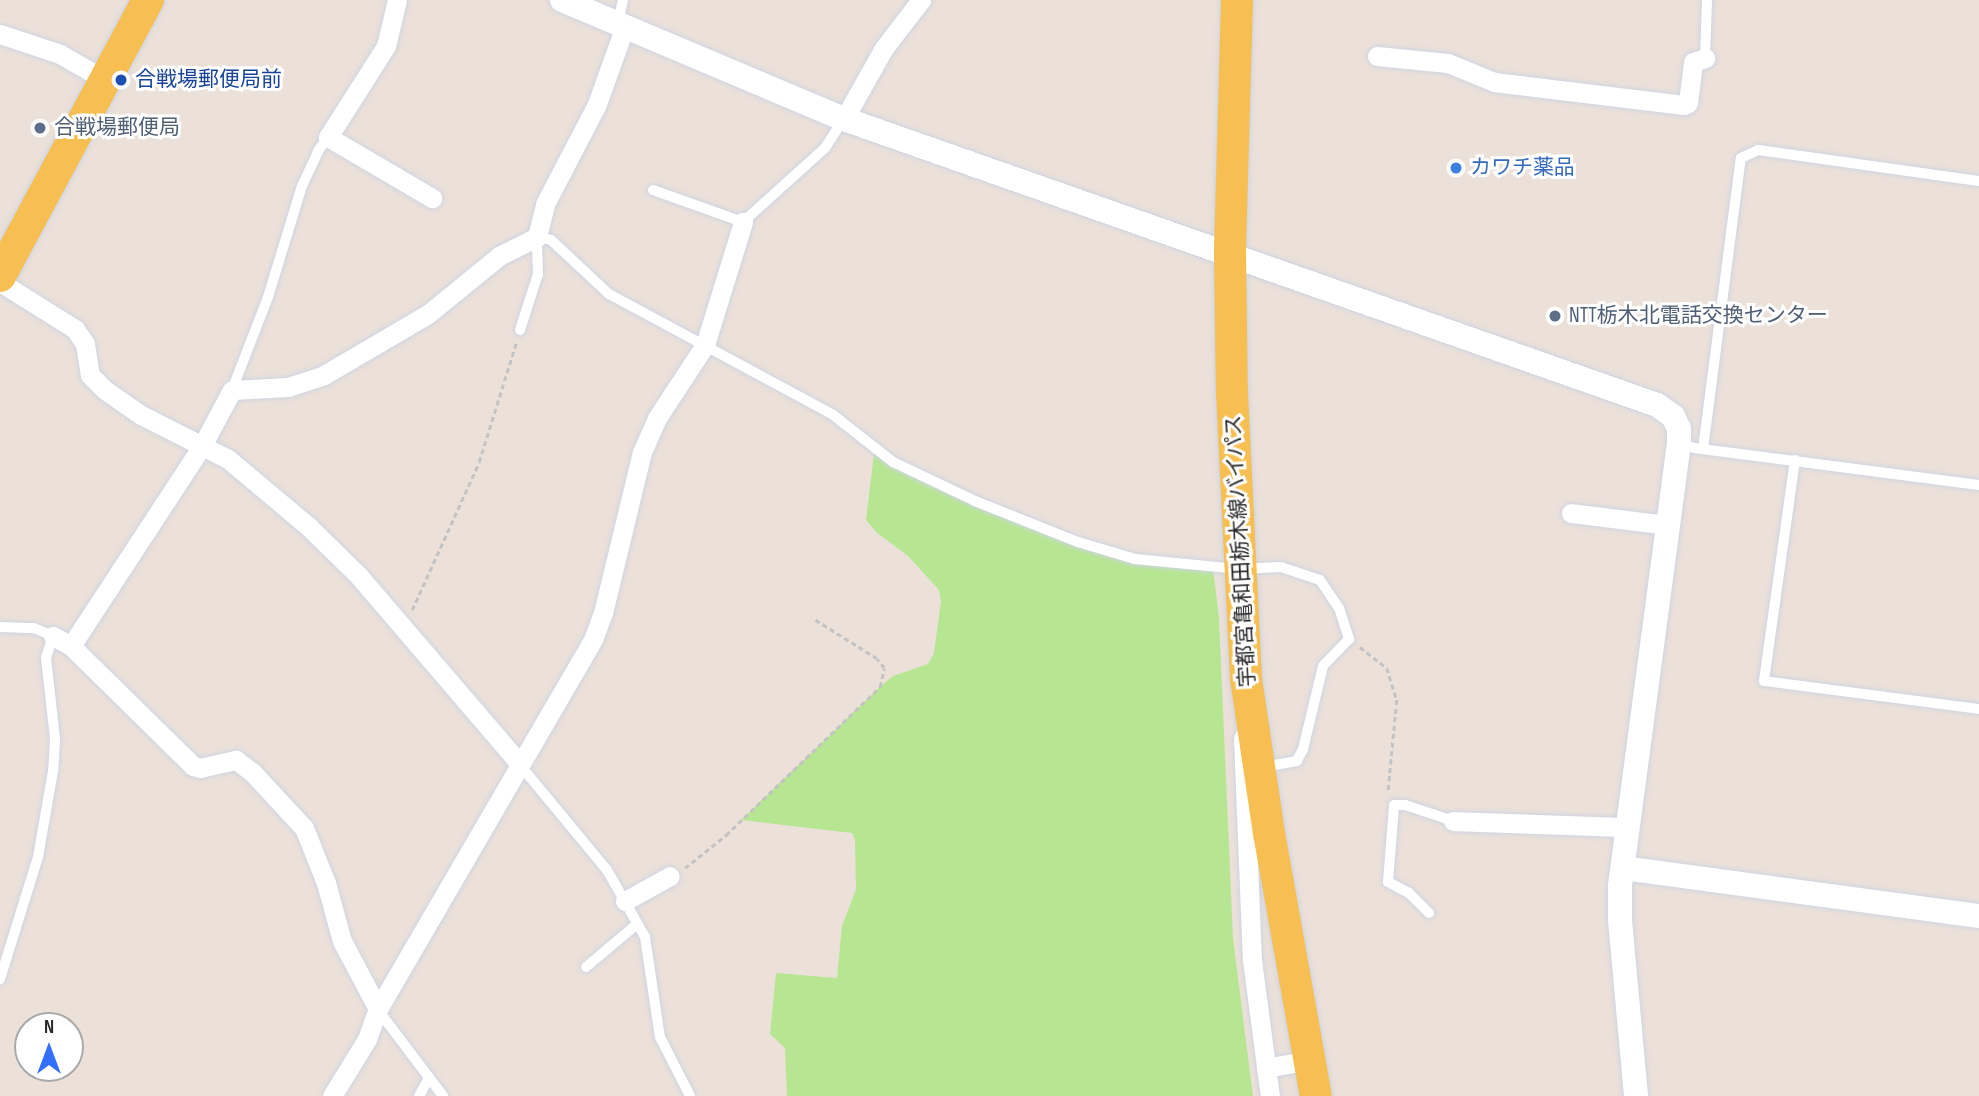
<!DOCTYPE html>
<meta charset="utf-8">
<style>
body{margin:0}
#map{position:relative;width:1979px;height:1096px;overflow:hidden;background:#ece1d9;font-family:"Sofia Sans Condensed","Noto Sans JP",sans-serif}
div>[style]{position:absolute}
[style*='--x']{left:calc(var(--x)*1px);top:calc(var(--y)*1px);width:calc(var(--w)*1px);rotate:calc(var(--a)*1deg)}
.green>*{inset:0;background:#b7e692}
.path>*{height:2.5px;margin-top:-1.25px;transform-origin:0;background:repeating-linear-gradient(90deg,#c3c3c3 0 5px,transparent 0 8.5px)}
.roads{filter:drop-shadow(0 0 2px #ced4e2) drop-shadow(0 0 2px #ced4e2)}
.service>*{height:10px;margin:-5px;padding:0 5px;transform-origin:5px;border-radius:5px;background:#fff}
.minor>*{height:19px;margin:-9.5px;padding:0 9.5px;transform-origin:9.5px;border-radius:9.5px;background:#fff}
.tertiary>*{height:24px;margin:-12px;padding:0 12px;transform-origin:12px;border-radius:12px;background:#fff}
.primary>*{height:32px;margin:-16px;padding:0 16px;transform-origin:16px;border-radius:16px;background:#f7bf52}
.dots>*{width:19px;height:19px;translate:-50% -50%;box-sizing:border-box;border:4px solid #fff;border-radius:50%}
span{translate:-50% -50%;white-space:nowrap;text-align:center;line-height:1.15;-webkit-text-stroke:6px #fff;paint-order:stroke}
.transit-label{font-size:21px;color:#164399}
.left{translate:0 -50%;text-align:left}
.service-label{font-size:21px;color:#4e5e75}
.shop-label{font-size:21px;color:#366cbe}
.street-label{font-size:21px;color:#282828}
.north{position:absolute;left:14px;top:1012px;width:70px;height:70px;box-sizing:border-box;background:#fff;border:2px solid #a9a9a9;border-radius:50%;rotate:0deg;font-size:19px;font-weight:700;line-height:28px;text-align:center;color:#282828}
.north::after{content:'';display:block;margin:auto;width:24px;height:32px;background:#326fff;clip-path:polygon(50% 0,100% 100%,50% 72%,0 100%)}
</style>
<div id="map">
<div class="green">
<i style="clip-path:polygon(874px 454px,945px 490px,1110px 555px,1213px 568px,1219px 618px,1233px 938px,1253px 1096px,787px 1096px,785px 1048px,770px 1034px,776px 973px,837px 978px,842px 926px,856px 889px,855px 840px,852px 833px,741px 820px,880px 687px,893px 676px,928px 664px,934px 653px,941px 601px,939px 590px,908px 556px,876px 532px,866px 520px)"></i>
</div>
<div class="path">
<i style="--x:412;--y:610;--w:162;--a:-65.6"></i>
<i style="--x:479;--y:462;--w:125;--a:-72.7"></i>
<i style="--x:1360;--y:647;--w:34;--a:38"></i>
<i style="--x:1387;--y:668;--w:34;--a:73"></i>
<i style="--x:1397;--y:700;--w:93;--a:95.5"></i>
<i style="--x:685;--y:868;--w:53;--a:-38.8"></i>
<i style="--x:726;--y:835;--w:214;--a:-43.9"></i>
<i style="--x:880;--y:687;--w:19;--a:-78"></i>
<i style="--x:884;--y:668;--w:11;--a:-128"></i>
<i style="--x:877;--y:659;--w:73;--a:-147.8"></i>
</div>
<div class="roads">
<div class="service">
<i style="--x:618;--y:23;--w:24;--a:-78"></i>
<i style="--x:1705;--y:58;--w:58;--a:-88"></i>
<i style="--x:653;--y:190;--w:96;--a:19.6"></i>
<i style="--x:743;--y:222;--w:110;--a:-42.1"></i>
<i style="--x:825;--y:148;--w:33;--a:-57"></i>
<i style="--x:520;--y:330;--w:59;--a:-72.2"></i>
<i style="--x:538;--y:274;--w:37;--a:-92"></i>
<i style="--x:537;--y:237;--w:14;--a:12"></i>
<i style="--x:551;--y:240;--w:79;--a:43"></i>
<i style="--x:609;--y:294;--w:253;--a:28.3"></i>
<i style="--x:832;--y:414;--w:78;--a:38.2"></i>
<i style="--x:893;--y:462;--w:91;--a:25.4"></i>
<i style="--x:975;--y:501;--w:111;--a:21.7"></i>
<i style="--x:1078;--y:542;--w:59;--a:16.6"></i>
<i style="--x:1135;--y:559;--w:103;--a:5.5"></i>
<i style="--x:1238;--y:569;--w:43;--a:-2.7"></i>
<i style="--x:1281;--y:567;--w:41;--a:18.4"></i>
<i style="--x:1320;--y:580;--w:34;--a:56"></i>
<i style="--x:1339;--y:608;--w:33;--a:72"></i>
<i style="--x:1349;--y:639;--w:37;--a:134"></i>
<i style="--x:1323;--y:666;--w:85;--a:103.5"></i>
<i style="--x:1303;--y:749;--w:13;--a:117"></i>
<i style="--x:1297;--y:761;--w:36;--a:170"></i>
<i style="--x:232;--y:390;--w:100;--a:-68.8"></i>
<i style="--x:268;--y:297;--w:116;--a:-73"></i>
<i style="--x:302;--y:186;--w:38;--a:-65"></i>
<i style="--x:318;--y:151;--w:17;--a:-54"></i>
<i style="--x:1679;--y:443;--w:16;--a:18"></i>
<i style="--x:1694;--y:448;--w:287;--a:7.4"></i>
<i style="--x:1703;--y:449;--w:293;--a:-82.6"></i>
<i style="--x:1741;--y:158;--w:19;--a:-25"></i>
<i style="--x:1758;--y:150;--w:223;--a:8"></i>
<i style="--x:1795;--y:460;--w:223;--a:98"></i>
<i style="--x:1764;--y:681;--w:217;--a:7.4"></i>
<i style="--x:0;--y:627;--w:34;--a:2"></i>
<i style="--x:34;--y:628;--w:21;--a:23"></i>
<i style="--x:53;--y:636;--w:23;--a:108"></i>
<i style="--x:46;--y:658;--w:81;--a:83.6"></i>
<i style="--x:55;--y:738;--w:33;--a:93"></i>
<i style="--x:53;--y:771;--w:87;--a:99.9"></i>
<i style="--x:38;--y:857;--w:128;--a:107.3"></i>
<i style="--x:520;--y:765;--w:136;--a:50.4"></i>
<i style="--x:607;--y:870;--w:77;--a:60.4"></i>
<i style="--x:645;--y:937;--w:101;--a:81.5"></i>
<i style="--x:660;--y:1037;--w:66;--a:63"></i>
<i style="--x:1429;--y:913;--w:28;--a:-135"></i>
<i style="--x:1409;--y:893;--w:24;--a:-152"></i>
<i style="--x:1388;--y:882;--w:77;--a:-85.5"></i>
<i style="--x:1394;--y:805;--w:11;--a:0"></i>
<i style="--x:1405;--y:805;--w:51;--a:18.4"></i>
<i style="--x:586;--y:967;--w:67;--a:-40.1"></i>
<i style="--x:378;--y:1010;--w:108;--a:52.9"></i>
<i style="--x:419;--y:1096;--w:21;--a:-61"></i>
</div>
<div class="minor">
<i style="--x:397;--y:0;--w:47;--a:103.4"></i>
<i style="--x:386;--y:46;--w:108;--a:122.5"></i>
<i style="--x:328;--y:137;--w:121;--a:30.4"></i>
<i style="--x:0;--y:34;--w:63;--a:18.4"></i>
<i style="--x:60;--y:54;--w:52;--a:30"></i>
<i style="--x:1377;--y:56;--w:71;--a:5.6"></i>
<i style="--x:1448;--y:63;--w:50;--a:22.4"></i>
<i style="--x:1494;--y:82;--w:191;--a:6.9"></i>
<i style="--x:1684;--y:105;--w:4;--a:-27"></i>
<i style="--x:1688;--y:103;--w:41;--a:-83"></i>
<i style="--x:1693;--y:62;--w:13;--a:-18"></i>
<i style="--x:844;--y:119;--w:81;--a:-60.6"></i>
<i style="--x:884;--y:48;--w:61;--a:-52.4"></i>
<i style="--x:0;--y:282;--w:89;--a:32.1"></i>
<i style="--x:75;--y:329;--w:18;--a:56"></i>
<i style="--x:85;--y:344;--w:31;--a:81"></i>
<i style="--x:90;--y:375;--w:21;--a:45"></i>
<i style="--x:105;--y:390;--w:44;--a:34.8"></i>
<i style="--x:141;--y:415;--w:97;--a:26.8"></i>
<i style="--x:228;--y:459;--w:106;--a:40"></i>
<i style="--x:309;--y:527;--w:69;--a:44.4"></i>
<i style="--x:358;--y:575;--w:248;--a:49.4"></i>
<i style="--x:1571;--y:513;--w:97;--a:7.1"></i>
<i style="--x:53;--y:636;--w:21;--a:29"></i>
<i style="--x:71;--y:646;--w:171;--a:44.5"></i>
<i style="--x:193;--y:766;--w:7;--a:16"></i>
<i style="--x:200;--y:768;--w:37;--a:-13"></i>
<i style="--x:236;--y:760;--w:21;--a:37"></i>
<i style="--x:253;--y:773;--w:75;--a:47.2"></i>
<i style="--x:304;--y:828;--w:59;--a:68.2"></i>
<i style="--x:326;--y:883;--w:60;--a:74.6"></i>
<i style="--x:342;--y:941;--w:77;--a:62.1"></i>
<i style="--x:71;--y:646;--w:241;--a:-56.8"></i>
<i style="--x:203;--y:444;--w:61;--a:-61.8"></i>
<i style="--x:232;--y:390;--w:56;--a:-3.1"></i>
<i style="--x:288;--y:387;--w:38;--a:-18"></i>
<i style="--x:324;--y:375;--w:121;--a:-30.4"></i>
<i style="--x:428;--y:314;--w:92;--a:-39.2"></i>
<i style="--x:499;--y:256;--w:42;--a:-26.6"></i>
<i style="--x:537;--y:237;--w:34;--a:-76"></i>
<i style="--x:545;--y:204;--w:113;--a:-62.5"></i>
<i style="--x:597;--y:104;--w:83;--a:-70.3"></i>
<i style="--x:1243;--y:738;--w:222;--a:87.7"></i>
<i style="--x:1252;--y:960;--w:137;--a:82.5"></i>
<i style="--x:1453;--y:821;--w:175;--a:2"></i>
<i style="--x:625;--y:901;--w:51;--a:-29.1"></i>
<i style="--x:1266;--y:1068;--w:45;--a:-10.3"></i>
<i style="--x:332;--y:1096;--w:67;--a:-58.4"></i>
<i style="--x:367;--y:1039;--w:32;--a:-70"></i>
<i style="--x:378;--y:1009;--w:427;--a:-59.8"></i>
<i style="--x:593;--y:640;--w:29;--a:-70"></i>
<i style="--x:603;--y:613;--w:166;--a:-76.4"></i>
<i style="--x:642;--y:452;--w:37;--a:-66"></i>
<i style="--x:657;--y:418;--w:87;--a:-56.7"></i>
<i style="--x:705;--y:345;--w:129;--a:-72.8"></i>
</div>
<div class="tertiary">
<i style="--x:562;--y:0;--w:306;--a:22.9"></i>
<i style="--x:844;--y:119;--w:862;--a:19.38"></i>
<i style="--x:1657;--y:405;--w:19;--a:35"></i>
<i style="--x:1673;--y:416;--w:14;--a:65"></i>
<i style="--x:1679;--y:429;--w:14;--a:90"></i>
<i style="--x:1679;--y:443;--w:447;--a:97.6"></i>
<i style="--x:1620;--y:886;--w:34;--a:90"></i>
<i style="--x:1620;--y:920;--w:177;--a:84.8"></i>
<i style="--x:1623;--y:868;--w:359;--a:7.7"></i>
</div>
<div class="primary">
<i style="--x:1237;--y:0;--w:256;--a:91.6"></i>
<i style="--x:1230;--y:256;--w:137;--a:89.2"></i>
<i style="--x:1232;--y:393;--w:286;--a:87.2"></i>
<i style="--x:1246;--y:679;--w:156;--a:81.5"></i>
<i style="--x:1269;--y:833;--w:267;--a:79.9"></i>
<i style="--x:0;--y:276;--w:313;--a:-61.8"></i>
</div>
</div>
<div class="dots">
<i style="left:121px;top:80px;background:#1a4fb4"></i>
<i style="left:40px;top:128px;background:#5c6f8a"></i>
<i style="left:1456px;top:168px;background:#3f7fe0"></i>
<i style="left:1555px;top:316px;background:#5c6f8a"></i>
</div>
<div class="transit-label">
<span class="left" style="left:135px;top:80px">合戦場郵便局前</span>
</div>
<div class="service-label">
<span class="left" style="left:54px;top:128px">合戦場郵便局</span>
<span class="left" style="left:1569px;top:316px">NTT栃木北電話交換センター</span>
</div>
<div class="shop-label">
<span class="left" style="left:1470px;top:168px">カワチ薬品</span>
</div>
<div class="street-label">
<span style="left:1241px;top:551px;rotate:-93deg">宇都宮亀和田栃木線バイパス</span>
</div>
<div class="north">N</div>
</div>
